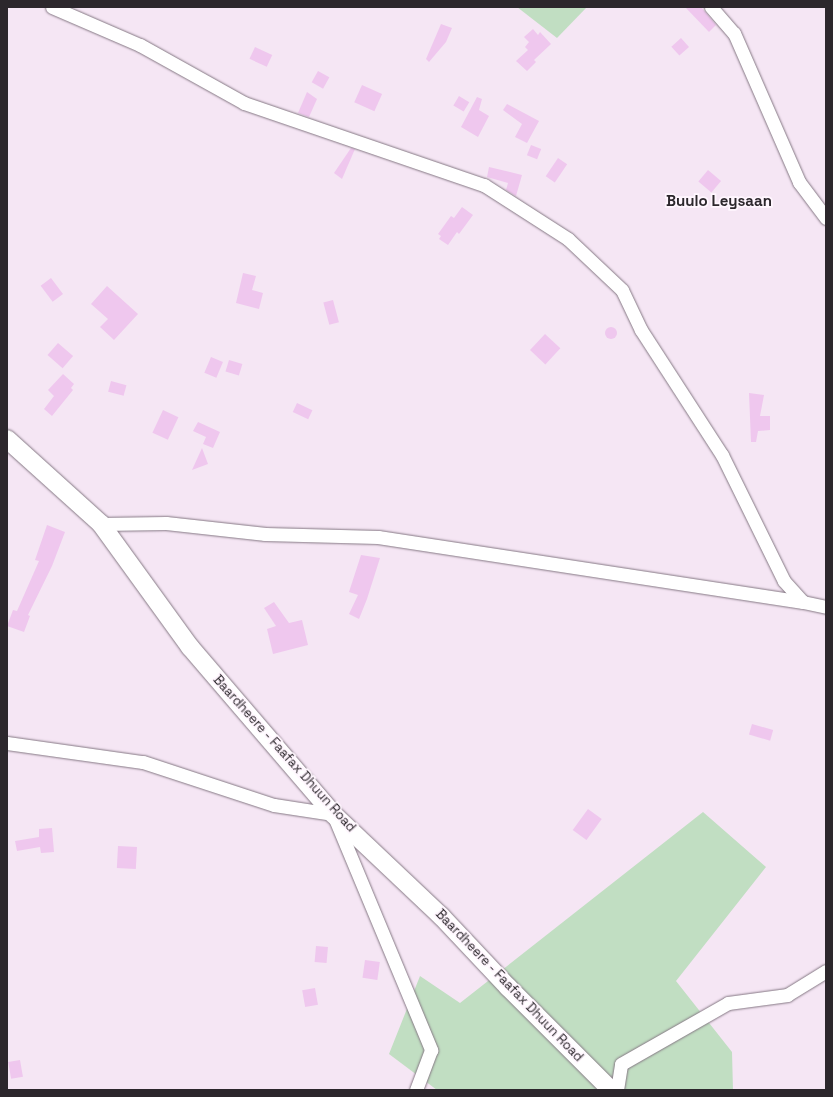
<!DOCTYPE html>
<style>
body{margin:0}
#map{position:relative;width:833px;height:1097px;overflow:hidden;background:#f5e6f4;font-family:"Space Grotesk",sans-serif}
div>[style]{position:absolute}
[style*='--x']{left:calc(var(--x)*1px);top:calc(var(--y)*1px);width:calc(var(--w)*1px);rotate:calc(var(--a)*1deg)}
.green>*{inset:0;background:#c1dec2}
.building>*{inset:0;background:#efc7ee;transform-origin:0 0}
.round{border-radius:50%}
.roads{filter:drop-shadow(0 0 1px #857884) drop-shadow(0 0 1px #857884)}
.street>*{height:13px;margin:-6.5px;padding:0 6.5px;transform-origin:6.5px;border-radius:6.5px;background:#fff}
.secondary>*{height:18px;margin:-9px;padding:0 9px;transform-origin:9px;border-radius:9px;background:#fff}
span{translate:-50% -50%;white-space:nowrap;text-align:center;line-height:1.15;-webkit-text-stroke:3.5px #fff6fe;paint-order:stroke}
.street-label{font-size:13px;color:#2c272c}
.quarter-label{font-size:15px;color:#2c272c;font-weight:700}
.frame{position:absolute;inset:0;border:8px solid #2c272c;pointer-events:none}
</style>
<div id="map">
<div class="green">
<i style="clip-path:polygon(517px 7px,587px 7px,557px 38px)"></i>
<i style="clip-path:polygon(703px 812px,766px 867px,676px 981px,732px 1052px,733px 1090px,437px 1090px,389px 1054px,420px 976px,460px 1003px)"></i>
</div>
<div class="building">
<i style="clip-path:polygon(685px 7px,701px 7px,716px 25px,709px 32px)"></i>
<i style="clip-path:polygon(441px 24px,452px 28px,446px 42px,429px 62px,426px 59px)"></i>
<i style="clip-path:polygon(533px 29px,538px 35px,540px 32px,551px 44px,534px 60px,536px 62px,527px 71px,516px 61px,528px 50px,525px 47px,529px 42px,524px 37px)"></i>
<i style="left:681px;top:38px;width:12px;height:13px;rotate:48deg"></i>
<i style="left:255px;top:47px;width:19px;height:13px;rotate:25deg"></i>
<i style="left:318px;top:71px;width:13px;height:13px;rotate:29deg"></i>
<i style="left:362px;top:85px;width:22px;height:19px;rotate:24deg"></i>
<i style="clip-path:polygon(307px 92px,317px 99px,309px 117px,298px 113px)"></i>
<i style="left:459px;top:96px;width:12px;height:11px;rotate:31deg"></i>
<i style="clip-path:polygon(477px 97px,482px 99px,479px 110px,489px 116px,478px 137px,461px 127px)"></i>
<i style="clip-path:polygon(507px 104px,539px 121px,527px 143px,515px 137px,522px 124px,503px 110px)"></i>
<i style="left:531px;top:145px;width:11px;height:11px;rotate:22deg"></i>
<i style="clip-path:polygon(351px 148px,355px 149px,342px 179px,334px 173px)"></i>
<i style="left:558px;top:158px;width:11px;height:22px;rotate:34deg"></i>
<i style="clip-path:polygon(489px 167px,522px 175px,516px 196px,506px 190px,508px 183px,487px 177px)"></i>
<i style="left:708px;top:170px;width:17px;height:15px;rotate:40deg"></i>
<i style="clip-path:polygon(462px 207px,473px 215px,459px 234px,457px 232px,448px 245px,439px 239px,441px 236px,438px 234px,451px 216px,454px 218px)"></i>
<i style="clip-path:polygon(243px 273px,256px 276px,252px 290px,263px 293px,259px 309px,236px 303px)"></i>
<i style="left:51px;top:278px;width:20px;height:13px;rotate:53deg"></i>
<i style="clip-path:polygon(107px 286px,138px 314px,114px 340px,100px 327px,108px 319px,91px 304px)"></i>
<i style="left:333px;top:300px;width:23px;height:10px;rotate:75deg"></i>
<i class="round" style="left:605px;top:327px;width:12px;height:12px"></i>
<i style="left:545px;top:334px;width:21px;height:22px;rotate:43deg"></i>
<i style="left:58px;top:343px;width:20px;height:16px;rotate:41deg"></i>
<i style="left:211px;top:357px;width:13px;height:17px;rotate:23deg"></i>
<i style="left:229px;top:360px;width:14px;height:12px;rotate:17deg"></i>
<i style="clip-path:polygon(63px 374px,74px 384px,71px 388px,73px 390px,52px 416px,44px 409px,54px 396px,48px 390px)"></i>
<i style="left:111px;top:381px;width:16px;height:11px;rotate:15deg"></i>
<i style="clip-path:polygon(749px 393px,764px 395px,760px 416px,770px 416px,770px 430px,758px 431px,756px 442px,751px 442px)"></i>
<i style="left:297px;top:403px;width:17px;height:10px;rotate:25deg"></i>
<i style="left:163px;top:410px;width:17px;height:25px;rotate:25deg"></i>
<i style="clip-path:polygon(198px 422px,220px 432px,213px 448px,203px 444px,206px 437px,193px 431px)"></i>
<i style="clip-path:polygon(202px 448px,208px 464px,192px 470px)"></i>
<i style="clip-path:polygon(47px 525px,65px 532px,52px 566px,28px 615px,30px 616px,24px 632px,7px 626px,13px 610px,17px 611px,39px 561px,35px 560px)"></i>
<i style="clip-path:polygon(361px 555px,380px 558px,367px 599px,359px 619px,349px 614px,358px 595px,349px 592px)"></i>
<i style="clip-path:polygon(274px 602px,289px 623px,302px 620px,308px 645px,273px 654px,267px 629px,276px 626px,264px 608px)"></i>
<i style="left:752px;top:724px;width:22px;height:11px;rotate:16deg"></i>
<i style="left:588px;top:809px;width:17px;height:26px;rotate:36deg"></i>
<i style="clip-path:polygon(52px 828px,54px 852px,41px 853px,40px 847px,17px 851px,15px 841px,39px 837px,39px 829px)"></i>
<i style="left:118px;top:846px;width:19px;height:22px;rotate:3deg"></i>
<i style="left:316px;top:946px;width:12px;height:16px;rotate:5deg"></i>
<i style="left:365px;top:960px;width:15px;height:18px;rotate:8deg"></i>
<i style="left:315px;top:988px;width:17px;height:13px;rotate:80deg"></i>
<i style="left:20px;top:1060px;width:17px;height:12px;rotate:80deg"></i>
</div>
<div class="roads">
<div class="street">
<i style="--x:52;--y:7;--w:96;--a:23.4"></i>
<i style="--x:140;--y:45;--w:119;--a:29.1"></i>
<i style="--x:244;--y:103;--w:254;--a:18.9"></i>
<i style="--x:484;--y:185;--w:100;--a:32.7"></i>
<i style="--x:568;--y:239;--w:74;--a:43.4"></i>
<i style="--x:622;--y:290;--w:44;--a:64.6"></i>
<i style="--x:641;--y:330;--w:149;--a:57.1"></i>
<i style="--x:722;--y:455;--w:140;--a:63.8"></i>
<i style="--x:784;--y:581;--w:28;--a:48"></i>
<i style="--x:711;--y:7;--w:35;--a:49"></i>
<i style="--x:734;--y:33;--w:163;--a:66.4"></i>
<i style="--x:799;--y:182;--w:45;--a:53.1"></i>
<i style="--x:101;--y:524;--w:65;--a:-0.9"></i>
<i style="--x:166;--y:523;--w:100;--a:6.3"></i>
<i style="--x:265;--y:534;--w:113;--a:1.5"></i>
<i style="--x:378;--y:537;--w:430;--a:8.7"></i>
<i style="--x:803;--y:602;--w:24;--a:12"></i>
<i style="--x:7;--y:743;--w:137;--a:8"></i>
<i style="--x:143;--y:762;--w:138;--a:18.2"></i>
<i style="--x:274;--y:805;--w:60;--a:8.7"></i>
<i style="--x:333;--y:814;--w:256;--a:67.4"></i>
<i style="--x:431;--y:1050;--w:43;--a:110.6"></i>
<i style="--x:617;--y:1090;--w:26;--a:-81"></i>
<i style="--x:621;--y:1064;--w:123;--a:-29.7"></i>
<i style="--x:728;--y:1003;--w:60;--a:-7.7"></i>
<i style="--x:787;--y:995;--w:46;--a:-31.6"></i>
</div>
<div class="secondary">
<i style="--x:7;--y:439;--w:127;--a:42.1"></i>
<i style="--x:101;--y:524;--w:152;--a:54.1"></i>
<i style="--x:190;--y:647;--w:220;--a:49.4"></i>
<i style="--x:333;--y:814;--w:149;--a:43.4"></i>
<i style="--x:441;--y:916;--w:98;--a:46.7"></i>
<i style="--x:508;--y:987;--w:146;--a:45"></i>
</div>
</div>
<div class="street-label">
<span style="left:284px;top:754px;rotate:48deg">Baardheere - Faafax Dhuun Road</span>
<span style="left:509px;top:986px;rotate:46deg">Baardheere - Faafax Dhuun Road</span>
</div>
<div class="quarter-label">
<span style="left:719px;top:201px">Buulo Leysaan</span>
</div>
<div class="frame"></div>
</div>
